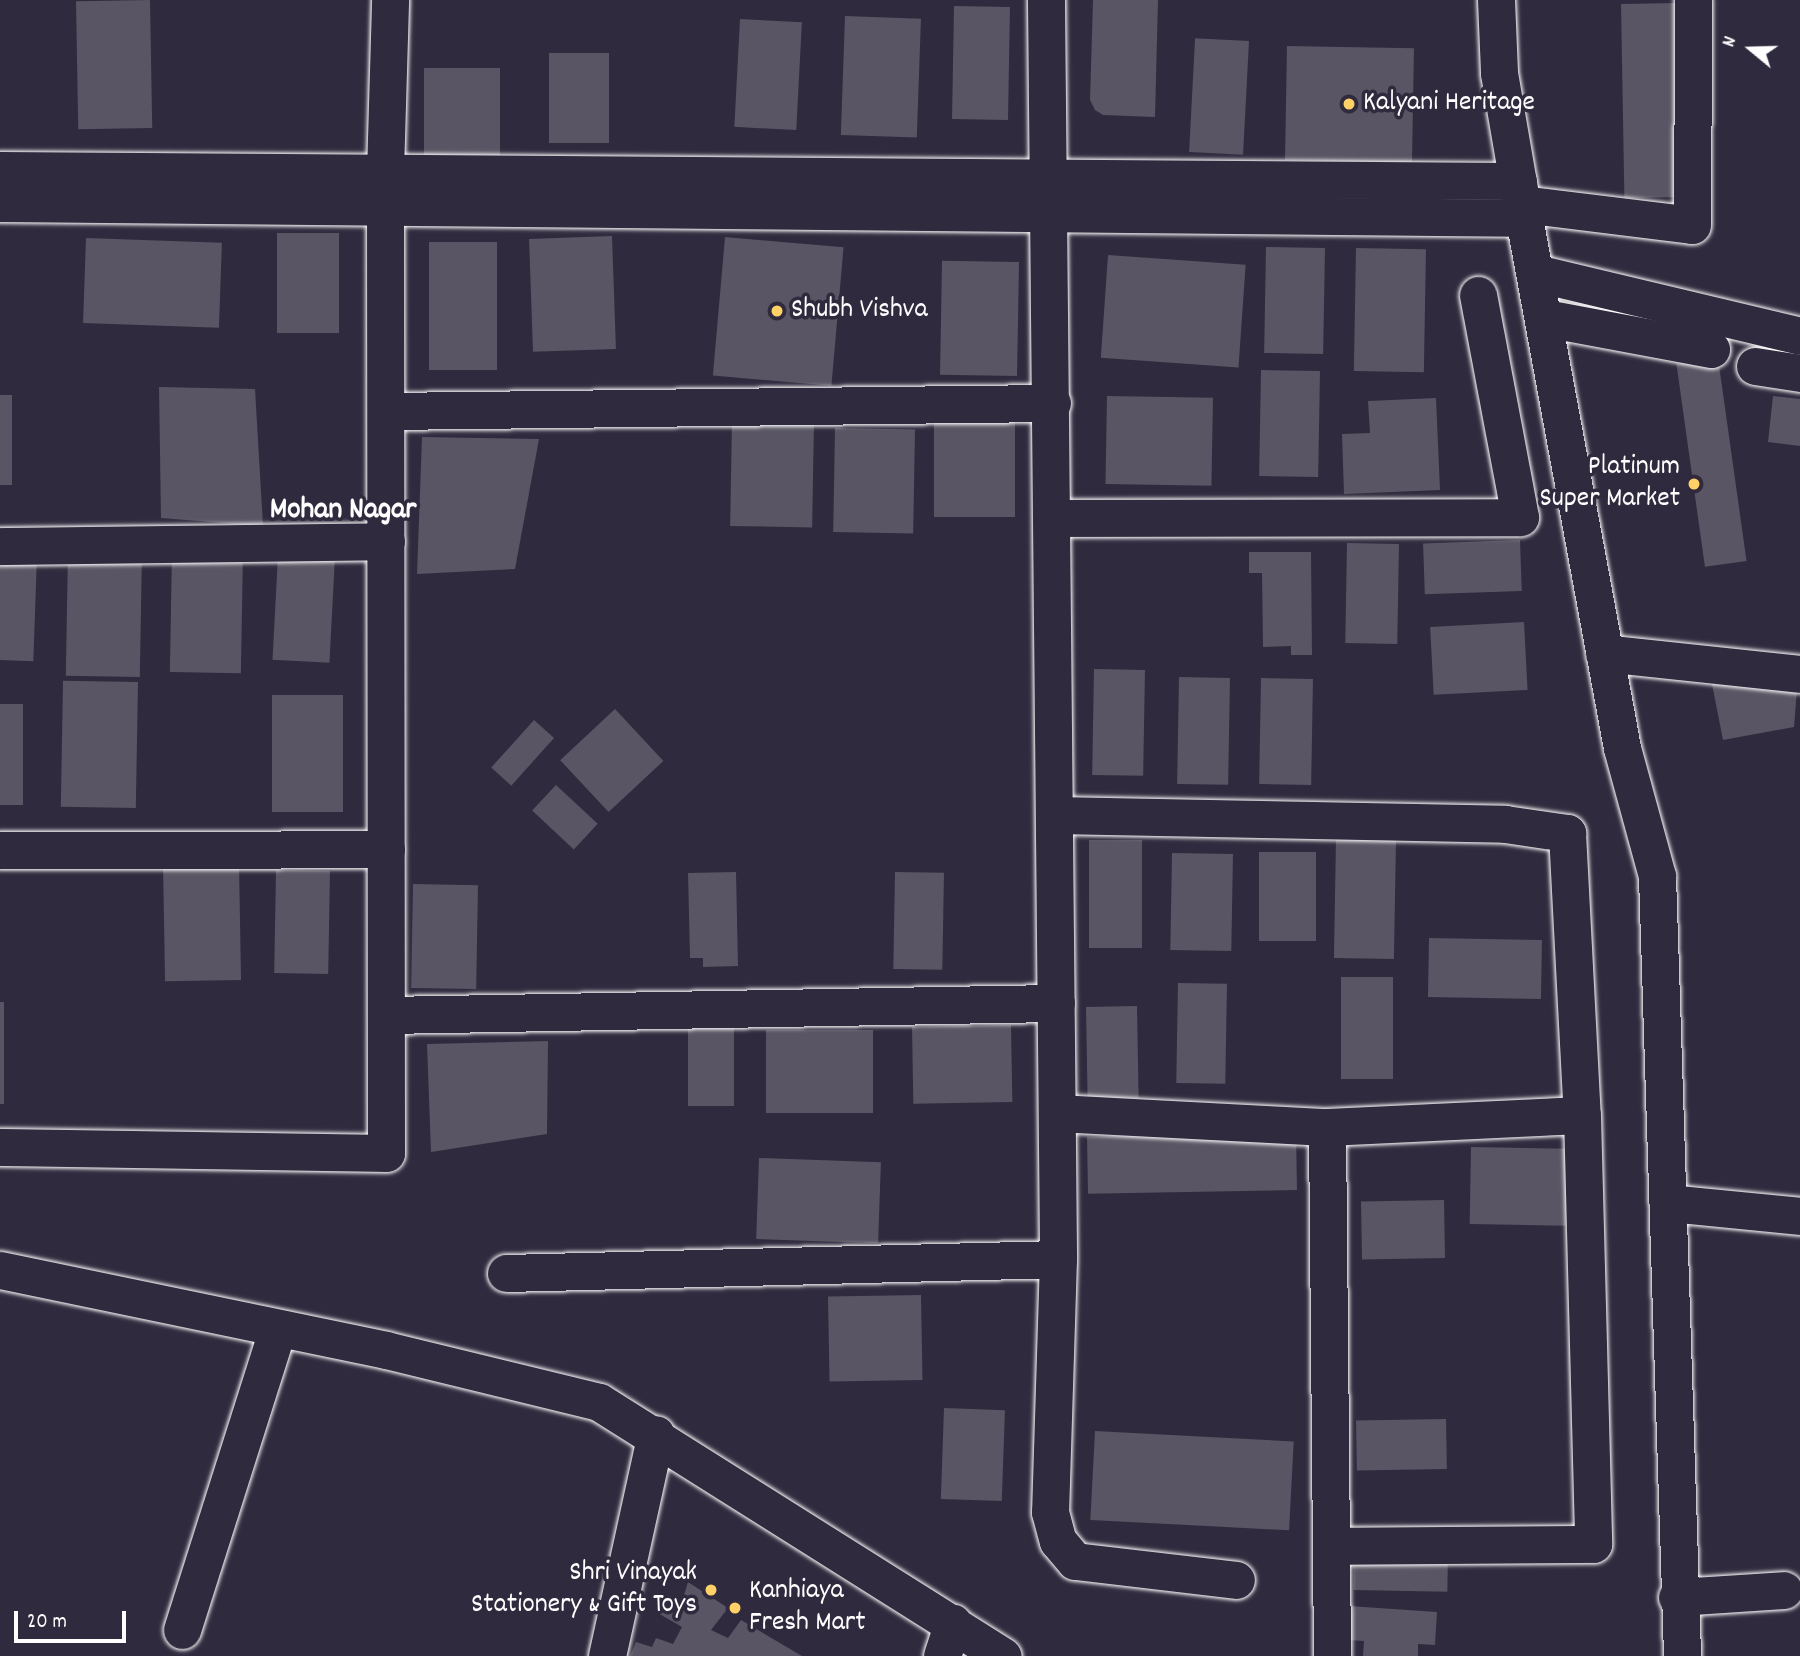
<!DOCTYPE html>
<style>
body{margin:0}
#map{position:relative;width:1800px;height:1656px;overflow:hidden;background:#2f2a3d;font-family:Dekko,sans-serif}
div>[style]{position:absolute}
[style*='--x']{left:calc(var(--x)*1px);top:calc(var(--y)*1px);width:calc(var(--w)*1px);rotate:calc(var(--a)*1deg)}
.building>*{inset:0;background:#595564;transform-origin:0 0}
.roads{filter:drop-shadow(0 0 2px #fff) drop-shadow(0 0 2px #fff)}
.minor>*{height:37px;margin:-18.5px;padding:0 18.5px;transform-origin:18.5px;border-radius:18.5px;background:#2f2a3d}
.dots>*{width:19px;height:19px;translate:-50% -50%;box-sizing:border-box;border:4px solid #2f2a3d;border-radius:50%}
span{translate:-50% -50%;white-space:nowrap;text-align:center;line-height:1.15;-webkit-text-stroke:7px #2f2a3d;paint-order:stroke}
.poi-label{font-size:28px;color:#fff}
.left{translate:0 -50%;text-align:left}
.right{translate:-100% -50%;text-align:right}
.neighbourhood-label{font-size:30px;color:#fff;font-weight:700}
.north{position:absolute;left:1716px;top:14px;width:70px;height:70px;-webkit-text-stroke:5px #2f2a3d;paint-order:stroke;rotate:289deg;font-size:19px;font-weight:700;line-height:28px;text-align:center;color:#fff}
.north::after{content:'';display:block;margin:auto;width:24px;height:32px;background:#fff;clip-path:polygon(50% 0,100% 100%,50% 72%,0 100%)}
.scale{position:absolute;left:14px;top:1611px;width:112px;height:32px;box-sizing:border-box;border:4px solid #fff;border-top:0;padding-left:9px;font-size:21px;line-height:24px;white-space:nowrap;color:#fff;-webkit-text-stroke:5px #2f2a3d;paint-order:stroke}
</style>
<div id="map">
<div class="building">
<i style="left:150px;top:0;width:128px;height:74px;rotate:89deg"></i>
<i style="clip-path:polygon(1093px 0,1158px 0,1155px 117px,1103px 115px,1095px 110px,1090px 100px)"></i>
<i style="left:1678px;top:3px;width:194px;height:57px;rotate:89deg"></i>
<i style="left:954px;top:6px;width:56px;height:113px;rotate:1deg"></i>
<i style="left:845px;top:16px;width:76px;height:119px;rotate:2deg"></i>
<i style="left:740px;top:19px;width:62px;height:108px;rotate:3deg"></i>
<i style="left:1249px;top:41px;width:114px;height:54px;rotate:93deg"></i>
<i style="left:1287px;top:46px;width:127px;height:114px;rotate:1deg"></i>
<i style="left:549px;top:53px;width:60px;height:90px"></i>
<i style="left:500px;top:68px;width:95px;height:76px;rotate:90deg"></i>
<i style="left:277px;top:233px;width:62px;height:100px"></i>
<i style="left:612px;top:236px;width:113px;height:83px;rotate:88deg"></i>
<i style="left:725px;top:237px;width:119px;height:139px;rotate:5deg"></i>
<i style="left:86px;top:238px;width:136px;height:85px;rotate:2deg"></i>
<i style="left:429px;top:242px;width:68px;height:128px"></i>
<i style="left:1266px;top:247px;width:59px;height:106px;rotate:1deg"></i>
<i style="left:1356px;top:248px;width:70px;height:123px;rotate:1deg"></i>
<i style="left:1108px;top:255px;width:138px;height:103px;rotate:4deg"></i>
<i style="left:1019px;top:262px;width:114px;height:77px;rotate:91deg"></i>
<i style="left:1718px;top:358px;width:205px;height:42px;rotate:82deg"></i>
<i style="left:1261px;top:370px;width:59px;height:106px;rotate:1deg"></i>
<i style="clip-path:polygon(159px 387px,255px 389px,263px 526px,161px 518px)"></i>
<i style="left:0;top:395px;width:12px;height:90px"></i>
<i style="left:1107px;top:396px;width:106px;height:88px;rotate:1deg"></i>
<i style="clip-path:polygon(1773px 396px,1800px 399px,1800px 446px,1768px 442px)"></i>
<i style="clip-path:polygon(1436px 398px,1440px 490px,1344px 494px,1342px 434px,1370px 433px,1368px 401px)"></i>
<i style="left:1015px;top:418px;width:99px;height:81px;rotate:90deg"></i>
<i style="left:732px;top:420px;width:82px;height:106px;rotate:1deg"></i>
<i style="left:835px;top:428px;width:80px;height:104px;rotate:1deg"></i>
<i style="clip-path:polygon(422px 437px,539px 439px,515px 569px,417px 574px)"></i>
<i style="left:1520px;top:540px;width:51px;height:97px;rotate:88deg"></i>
<i style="left:1347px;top:543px;width:52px;height:100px;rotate:1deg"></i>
<i style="left:142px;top:551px;width:126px;height:74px;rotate:91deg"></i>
<i style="left:172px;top:551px;width:71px;height:121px;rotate:1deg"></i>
<i style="clip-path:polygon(1249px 552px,1311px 552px,1312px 655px,1291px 655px,1291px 646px,1263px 647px,1262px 573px,1249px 573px)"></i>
<i style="left:0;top:555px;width:37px;height:105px;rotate:2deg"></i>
<i style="left:278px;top:555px;width:57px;height:105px;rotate:3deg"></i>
<i style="left:1524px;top:622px;width:68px;height:94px;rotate:87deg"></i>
<i style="left:1094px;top:669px;width:51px;height:106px;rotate:1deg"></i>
<i style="clip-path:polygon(1710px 674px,1797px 689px,1794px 727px,1723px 740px)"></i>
<i style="left:1179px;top:677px;width:51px;height:107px;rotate:1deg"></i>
<i style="left:1261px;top:678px;width:52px;height:106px;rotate:1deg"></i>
<i style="left:138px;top:682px;width:126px;height:75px;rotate:91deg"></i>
<i style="left:272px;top:695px;width:71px;height:117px"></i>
<i style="left:0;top:704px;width:23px;height:101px"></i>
<i style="left:615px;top:709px;width:71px;height:75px;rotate:47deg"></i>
<i style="left:534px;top:720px;width:27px;height:64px;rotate:42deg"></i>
<i style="left:556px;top:785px;width:57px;height:35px;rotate:43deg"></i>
<i style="left:1336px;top:839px;width:60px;height:119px;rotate:1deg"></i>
<i style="left:1089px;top:840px;width:53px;height:108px"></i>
<i style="left:1259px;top:852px;width:57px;height:89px"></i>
<i style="left:1172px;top:853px;width:61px;height:97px;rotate:1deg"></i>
<i style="left:239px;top:863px;width:117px;height:76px;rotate:89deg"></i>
<i style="left:276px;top:870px;width:54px;height:103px;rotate:1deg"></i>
<i style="clip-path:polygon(736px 872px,738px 966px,703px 967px,703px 958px,690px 958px,688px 873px)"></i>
<i style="left:895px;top:872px;width:49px;height:97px;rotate:1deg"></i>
<i style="left:413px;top:884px;width:65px;height:104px;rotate:1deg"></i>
<i style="left:1429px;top:938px;width:113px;height:59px;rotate:1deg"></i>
<i style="left:1341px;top:977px;width:52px;height:102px"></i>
<i style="left:1178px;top:983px;width:49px;height:100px;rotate:1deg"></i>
<i style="left:0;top:1002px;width:4px;height:102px"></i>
<i style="left:1137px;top:1006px;width:92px;height:51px;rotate:89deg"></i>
<i style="left:688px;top:1020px;width:46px;height:86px"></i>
<i style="left:1011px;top:1025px;width:77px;height:99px;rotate:89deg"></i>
<i style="left:873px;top:1030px;width:83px;height:107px;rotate:90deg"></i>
<i style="clip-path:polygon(548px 1041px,547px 1134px,431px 1152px,427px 1044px)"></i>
<i style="left:1296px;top:1133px;width:57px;height:209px;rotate:89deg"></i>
<i style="left:1471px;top:1147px;width:96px;height:77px;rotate:1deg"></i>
<i style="left:759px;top:1158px;width:122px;height:81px;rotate:2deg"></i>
<i style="left:1444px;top:1200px;width:58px;height:83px;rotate:89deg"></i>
<i style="left:921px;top:1295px;width:85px;height:93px;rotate:89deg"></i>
<i style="left:944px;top:1408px;width:61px;height:91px;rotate:2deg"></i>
<i style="left:1446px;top:1419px;width:50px;height:90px;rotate:89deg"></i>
<i style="left:1095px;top:1431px;width:199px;height:89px;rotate:3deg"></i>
<i style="left:1354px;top:1553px;width:94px;height:37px;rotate:1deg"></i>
<i style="clip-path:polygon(688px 1582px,728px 1608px,711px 1630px,728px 1638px,741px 1620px,802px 1656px,630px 1656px,636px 1642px,652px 1647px,656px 1638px,673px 1644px,682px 1627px,656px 1612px,662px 1597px,681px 1605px)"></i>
<i style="clip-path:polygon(1349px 1606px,1437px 1612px,1435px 1645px,1418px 1644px,1418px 1656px,1363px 1656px,1364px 1641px,1347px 1640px)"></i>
</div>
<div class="roads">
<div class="minor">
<i style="--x:1046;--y:0;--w:1259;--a:89.45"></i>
<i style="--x:1058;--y:1259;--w:253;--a:91.8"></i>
<i style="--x:1050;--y:1512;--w:30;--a:75"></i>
<i style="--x:1058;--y:1541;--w:26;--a:50"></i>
<i style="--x:1075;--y:1561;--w:162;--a:6.7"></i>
<i style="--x:1496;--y:0;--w:73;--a:87.6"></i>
<i style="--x:1499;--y:73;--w:147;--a:80.2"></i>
<i style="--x:1524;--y:218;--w:539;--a:79.52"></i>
<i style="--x:1622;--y:748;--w:133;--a:74.7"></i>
<i style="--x:1657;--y:876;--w:780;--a:88.16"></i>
<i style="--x:0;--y:170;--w:1518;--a:0.42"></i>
<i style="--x:0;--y:203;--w:1524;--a:0.56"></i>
<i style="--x:1522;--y:204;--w:171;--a:7"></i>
<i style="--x:1692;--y:225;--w:225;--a:-89.7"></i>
<i style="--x:1536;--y:273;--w:271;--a:13.4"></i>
<i style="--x:1545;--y:318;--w:169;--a:10.6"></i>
<i style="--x:1755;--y:366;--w:46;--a:8.8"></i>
<i style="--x:386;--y:411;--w:666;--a:-0.69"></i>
<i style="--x:1052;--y:518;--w:468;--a:-0.1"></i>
<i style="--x:1520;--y:517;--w:226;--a:-100.7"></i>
<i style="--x:0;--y:546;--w:386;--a:-0.7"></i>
<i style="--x:1604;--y:653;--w:197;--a:6.1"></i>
<i style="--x:1055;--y:815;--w:450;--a:1.1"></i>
<i style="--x:1505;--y:824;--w:63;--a:8.3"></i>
<i style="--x:1567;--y:833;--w:282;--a:87"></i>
<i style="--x:1582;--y:1115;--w:429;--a:88.5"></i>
<i style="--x:1593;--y:1544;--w:262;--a:179.6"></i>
<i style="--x:0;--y:850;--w:386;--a:-0.1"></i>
<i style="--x:386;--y:1015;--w:670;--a:-1.03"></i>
<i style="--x:1057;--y:1113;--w:270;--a:3"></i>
<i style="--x:1327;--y:1127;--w:255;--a:-2.7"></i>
<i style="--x:1327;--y:1127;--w:529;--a:89.46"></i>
<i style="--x:0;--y:1147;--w:386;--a:0.9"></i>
<i style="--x:386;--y:1153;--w:981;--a:-90.06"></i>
<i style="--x:385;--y:172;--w:172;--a:-88.3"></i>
<i style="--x:1668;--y:1203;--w:133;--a:5.6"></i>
<i style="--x:0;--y:1270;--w:394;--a:11.7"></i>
<i style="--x:386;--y:1350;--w:219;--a:13.7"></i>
<i style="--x:599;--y:1402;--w:477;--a:32.2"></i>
<i style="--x:506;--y:1273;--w:552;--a:-1.45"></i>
<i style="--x:1677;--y:1597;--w:107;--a:-3.7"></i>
<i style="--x:182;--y:1630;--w:315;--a:-72.4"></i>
<i style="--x:607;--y:1656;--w:227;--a:-77.6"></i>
<i style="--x:942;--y:1656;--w:35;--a:-72"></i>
</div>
</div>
<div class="dots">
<i style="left:1349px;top:104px;background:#ffd166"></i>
<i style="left:777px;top:311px;background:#ffd166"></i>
<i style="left:1694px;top:484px;background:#ffd166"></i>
<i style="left:711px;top:1590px;background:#ffd166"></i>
<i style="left:735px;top:1608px;background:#ffd166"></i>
</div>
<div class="poi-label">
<span class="left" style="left:1363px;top:104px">Kalyani Heritage</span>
<span class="left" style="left:791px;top:311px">Shubh Vishva</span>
<span class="right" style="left:1680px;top:484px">Platinum<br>Super Market</span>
<span class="right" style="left:697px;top:1590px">Shri Vinayak<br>Stationery &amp; Gift Toys</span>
<span class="left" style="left:749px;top:1608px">Kanhiaya<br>Fresh Mart</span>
</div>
<div class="neighbourhood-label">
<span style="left:343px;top:512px">Mohan Nagar</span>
</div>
<div class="north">N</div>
<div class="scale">20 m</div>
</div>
